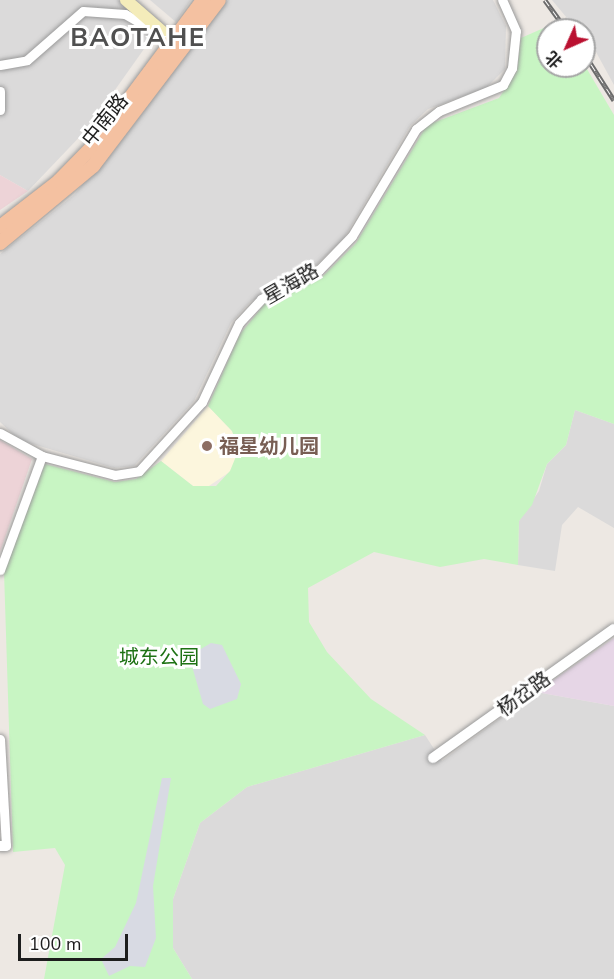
<!DOCTYPE html>
<meta charset="utf-8">
<style>
body{margin:0}
#map{position:relative;width:614px;height:979px;overflow:hidden;background:#ede8e3;font-family:"Nunito Sans","Noto Sans SC",sans-serif}
div>[style]{position:absolute}
[style*='--x']{left:calc(var(--x)*1px);top:calc(var(--y)*1px);width:calc(var(--w)*1px);rotate:calc(var(--a)*1deg)}
.residential>*{inset:0;background:#dbdada}
.commercial>*{inset:0;background:#edd3d7}
.industrial>*{inset:0;background:#e6d6e6}
.education>*{inset:0;background:#fcf6dd}
.park>*{inset:0;background:#c8f5c3}
.plaza>*{inset:0;background:#d8dae3}
.roads{filter:drop-shadow(0 0 2px #9a9a9a) drop-shadow(0 0 2px #9a9a9a)}
.minor>*{height:9px;margin:-4.5px;padding:0 4.5px;transform-origin:4.5px;border-radius:4.5px;background:#fff}
.tertiary>*{height:10px;margin:-5px;padding:0 5px;transform-origin:5px;border-radius:5px;background:#fff}
.secondary>*{height:12px;margin:-6px;padding:0 6px;transform-origin:6px;border-radius:6px;background:#f4ecba}
.primary>*{height:14px;margin:-7px;padding:0 7px;transform-origin:7px;border-radius:7px;background:#f4c1a1}
.rail>*{height:4.5px;margin-top:-2.25px;transform-origin:0;background:repeating-linear-gradient(90deg,#fff 0 7px,#6b6b6b 0 14px);box-sizing:border-box;border-block:2px solid #6b6b6b}
.dots>*{width:16px;height:16px;translate:-50% -50%;box-sizing:border-box;border:3px solid #fff;border-radius:50%}
span{translate:-50% -50%;white-space:nowrap;text-align:center;line-height:1.15;-webkit-text-stroke:6px #fff;paint-order:stroke}
.street-label{font-size:20px;color:#1d1d1d}
.education-label{font-size:20px;color:#785e54;font-weight:700}
.left{translate:0 -50%;text-align:left}
.park-label{font-size:20px;color:#1e7214}
.district-label{font-size:26px;color:#505050;font-weight:700;letter-spacing:1.5px}
.north{position:absolute;left:536px;top:18px;width:60px;height:60px;box-sizing:border-box;background:#fff;border:2px solid #a5a5a5;border-radius:50%;rotate:225deg;font-size:16px;font-weight:700;line-height:24px;text-align:center;color:#1d1d1d}
.north::after{content:'';display:block;margin:auto;width:21px;height:27px;background:#ba1030;clip-path:polygon(50% 0,100% 100%,50% 72%,0 100%)}
.scale{position:absolute;left:18px;top:934px;width:110px;height:27px;box-sizing:border-box;border:3px solid #1d1d1d;border-top:0;padding-left:8px;font-size:18px;line-height:21px;white-space:nowrap;color:#1d1d1d;-webkit-text-stroke:4px #fff;paint-order:stroke}
</style>
<div id="map">
<div class="residential">
<i style="clip-path:polygon(0 0,118px 0,156px 32px,88px 128px,28px 191px,0 175px)"></i>
<i style="clip-path:polygon(150px 0,191px 0,176px 22px)"></i>
<i style="clip-path:polygon(228px 0,493px 0,506px 26px,505px 69px,486px 88px,428px 109px,410px 126px,344px 238px,317px 264px,250px 302px,231px 323px,194px 401px,134px 466px,114px 468px,19px 440px,0 422px,0 254px,74px 195px)"></i>
<i style="clip-path:polygon(552px 0,614px 0,614px 85px,584px 30px,577px 30px)"></i>
<i style="clip-path:polygon(575px 410px,614px 424px,614px 528px,578px 507px,562px 525px,555px 571px,518px 565px,519px 521px,539px 491px,547px 464px,566px 445px)"></i>
<i style="clip-path:polygon(536px 692px,614px 706px,614px 979px,192px 979px,173px 948px,173px 899px,200px 823px,247px 787px,425px 735px,442px 761px)"></i>
</div>
<div class="commercial">
<i style="clip-path:polygon(0 175px,28px 191px,0 210px)"></i>
<i style="clip-path:polygon(0 440px,32px 459px,0 552px)"></i>
</div>
<div class="industrial">
<i style="clip-path:polygon(614px 638px,614px 706px,536px 692px)"></i>
</div>
<div class="education">
<i style="clip-path:polygon(208px 406px,232px 431px,239px 449px,231px 471px,206px 488px,193px 486px,161px 461px)"></i>
</div>
<div class="park">
<i style="clip-path:polygon(555px 23px,560px 30px,548px 30px,548px 66px,584px 64px,614px 115px,614px 424px,575px 410px,566px 445px,547px 464px,532px 505px,519px 521px,518px 565px,484px 559px,440px 567px,374px 552px,308px 588px,309px 622px,327px 652px,371px 699px,425px 735px,247px 787px,200px 823px,173px 899px,173px 948px,192px 979px,44px 979px,65px 865px,55px 848px,13px 852px,4px 572px,45px 464px,115px 482px,136px 479px,161px 461px,193px 486px,216px 486px,230px 471px,239px 449px,232px 431px,208px 406px,240px 334px,267px 301px,323px 276px,356px 243px,427px 125px,499px 98px,517px 71px,521px 38px)"></i>
</div>
<div class="plaza">
<i style="clip-path:polygon(211px 643px,222px 645px,241px 684px,237px 699px,210px 709px,203px 704px,189px 656px)"></i>
<i style="clip-path:polygon(162px 778px,171px 778px,153px 886px,156px 938px,145px 967px,130px 966px,109px 976px,101px 959px,115px 947px,136px 903px)"></i>
</div>
<div class="roads">
<div class="minor">
<i style="--x:0;--y:65;--w:27;--a:-10"></i>
<i style="--x:27;--y:60;--w:74;--a:-41.2"></i>
<i style="--x:83;--y:11;--w:42;--a:4.1"></i>
<i style="--x:125;--y:14;--w:38;--a:30"></i>
<i style="--x:0;--y:91;--w:19;--a:90"></i>
<i style="--x:0;--y:433;--w:48;--a:28.7"></i>
<i style="--x:42;--y:456;--w:75;--a:14.6"></i>
<i style="--x:115;--y:475;--w:24;--a:-9"></i>
<i style="--x:139;--y:471;--w:93;--a:-47.6"></i>
<i style="--x:202;--y:402;--w:87;--a:-64.9"></i>
<i style="--x:239;--y:323;--w:33;--a:-47"></i>
<i style="--x:261;--y:299;--w:65;--a:-26.6"></i>
<i style="--x:319;--y:270;--w:47;--a:-45.9"></i>
<i style="--x:352;--y:236;--w:125;--a:-59.1"></i>
<i style="--x:416;--y:129;--w:29;--a:-38"></i>
<i style="--x:439;--y:111;--w:69;--a:-22.1"></i>
<i style="--x:503;--y:85;--w:19;--a:-62"></i>
<i style="--x:512;--y:68;--w:37;--a:-84"></i>
<i style="--x:516;--y:31;--w:34;--a:-114"></i>
<i style="--x:0;--y:570;--w:121;--a:-69.8"></i>
<i style="--x:0;--y:739;--w:107;--a:86.8"></i>
</div>
<div class="tertiary">
<i style="--x:433;--y:758;--w:222;--a:-35.5"></i>
<i style="--x:0;--y:846;--w:6;--a:0"></i>
</div>
<div class="secondary">
<i style="--x:126;--y:0;--w:70;--a:41"></i>
</div>
<div class="primary">
<i style="--x:0;--y:227;--w:75;--a:-37.9"></i>
<i style="--x:59;--y:181;--w:56;--a:-45.7"></i>
<i style="--x:98;--y:141;--w:176;--a:-53.3"></i>
<i style="--x:0;--y:243;--w:121;--a:-39.6"></i>
<i style="--x:93;--y:166;--w:208;--a:-52.8"></i>
</div>
</div>
<div class="rail">
<i style="--x:545;--y:0;--w:37;--a:54"></i>
<i style="--x:584;--y:53;--w:56;--a:57.4"></i>
</div>
<div class="dots">
<i style="left:207px;top:446px;background:#8d6e63"></i>
</div>
<div class="street-label">
<span style="left:105px;top:120px;rotate:-51deg">中南路</span>
<span style="left:291px;top:284px;rotate:-30deg">星海路</span>
<span style="left:524px;top:694px;rotate:-36deg">杨岔路</span>
</div>
<div class="education-label">
<span class="left" style="left:219px;top:446px">福星幼儿园</span>
</div>
<div class="park-label">
<span style="left:159px;top:657px">城东公园</span>
</div>
<div class="district-label">
<span style="left:138px;top:38px">BAOTAHE</span>
</div>
<div class="north">北</div>
<div class="scale">100 m</div>
</div>
